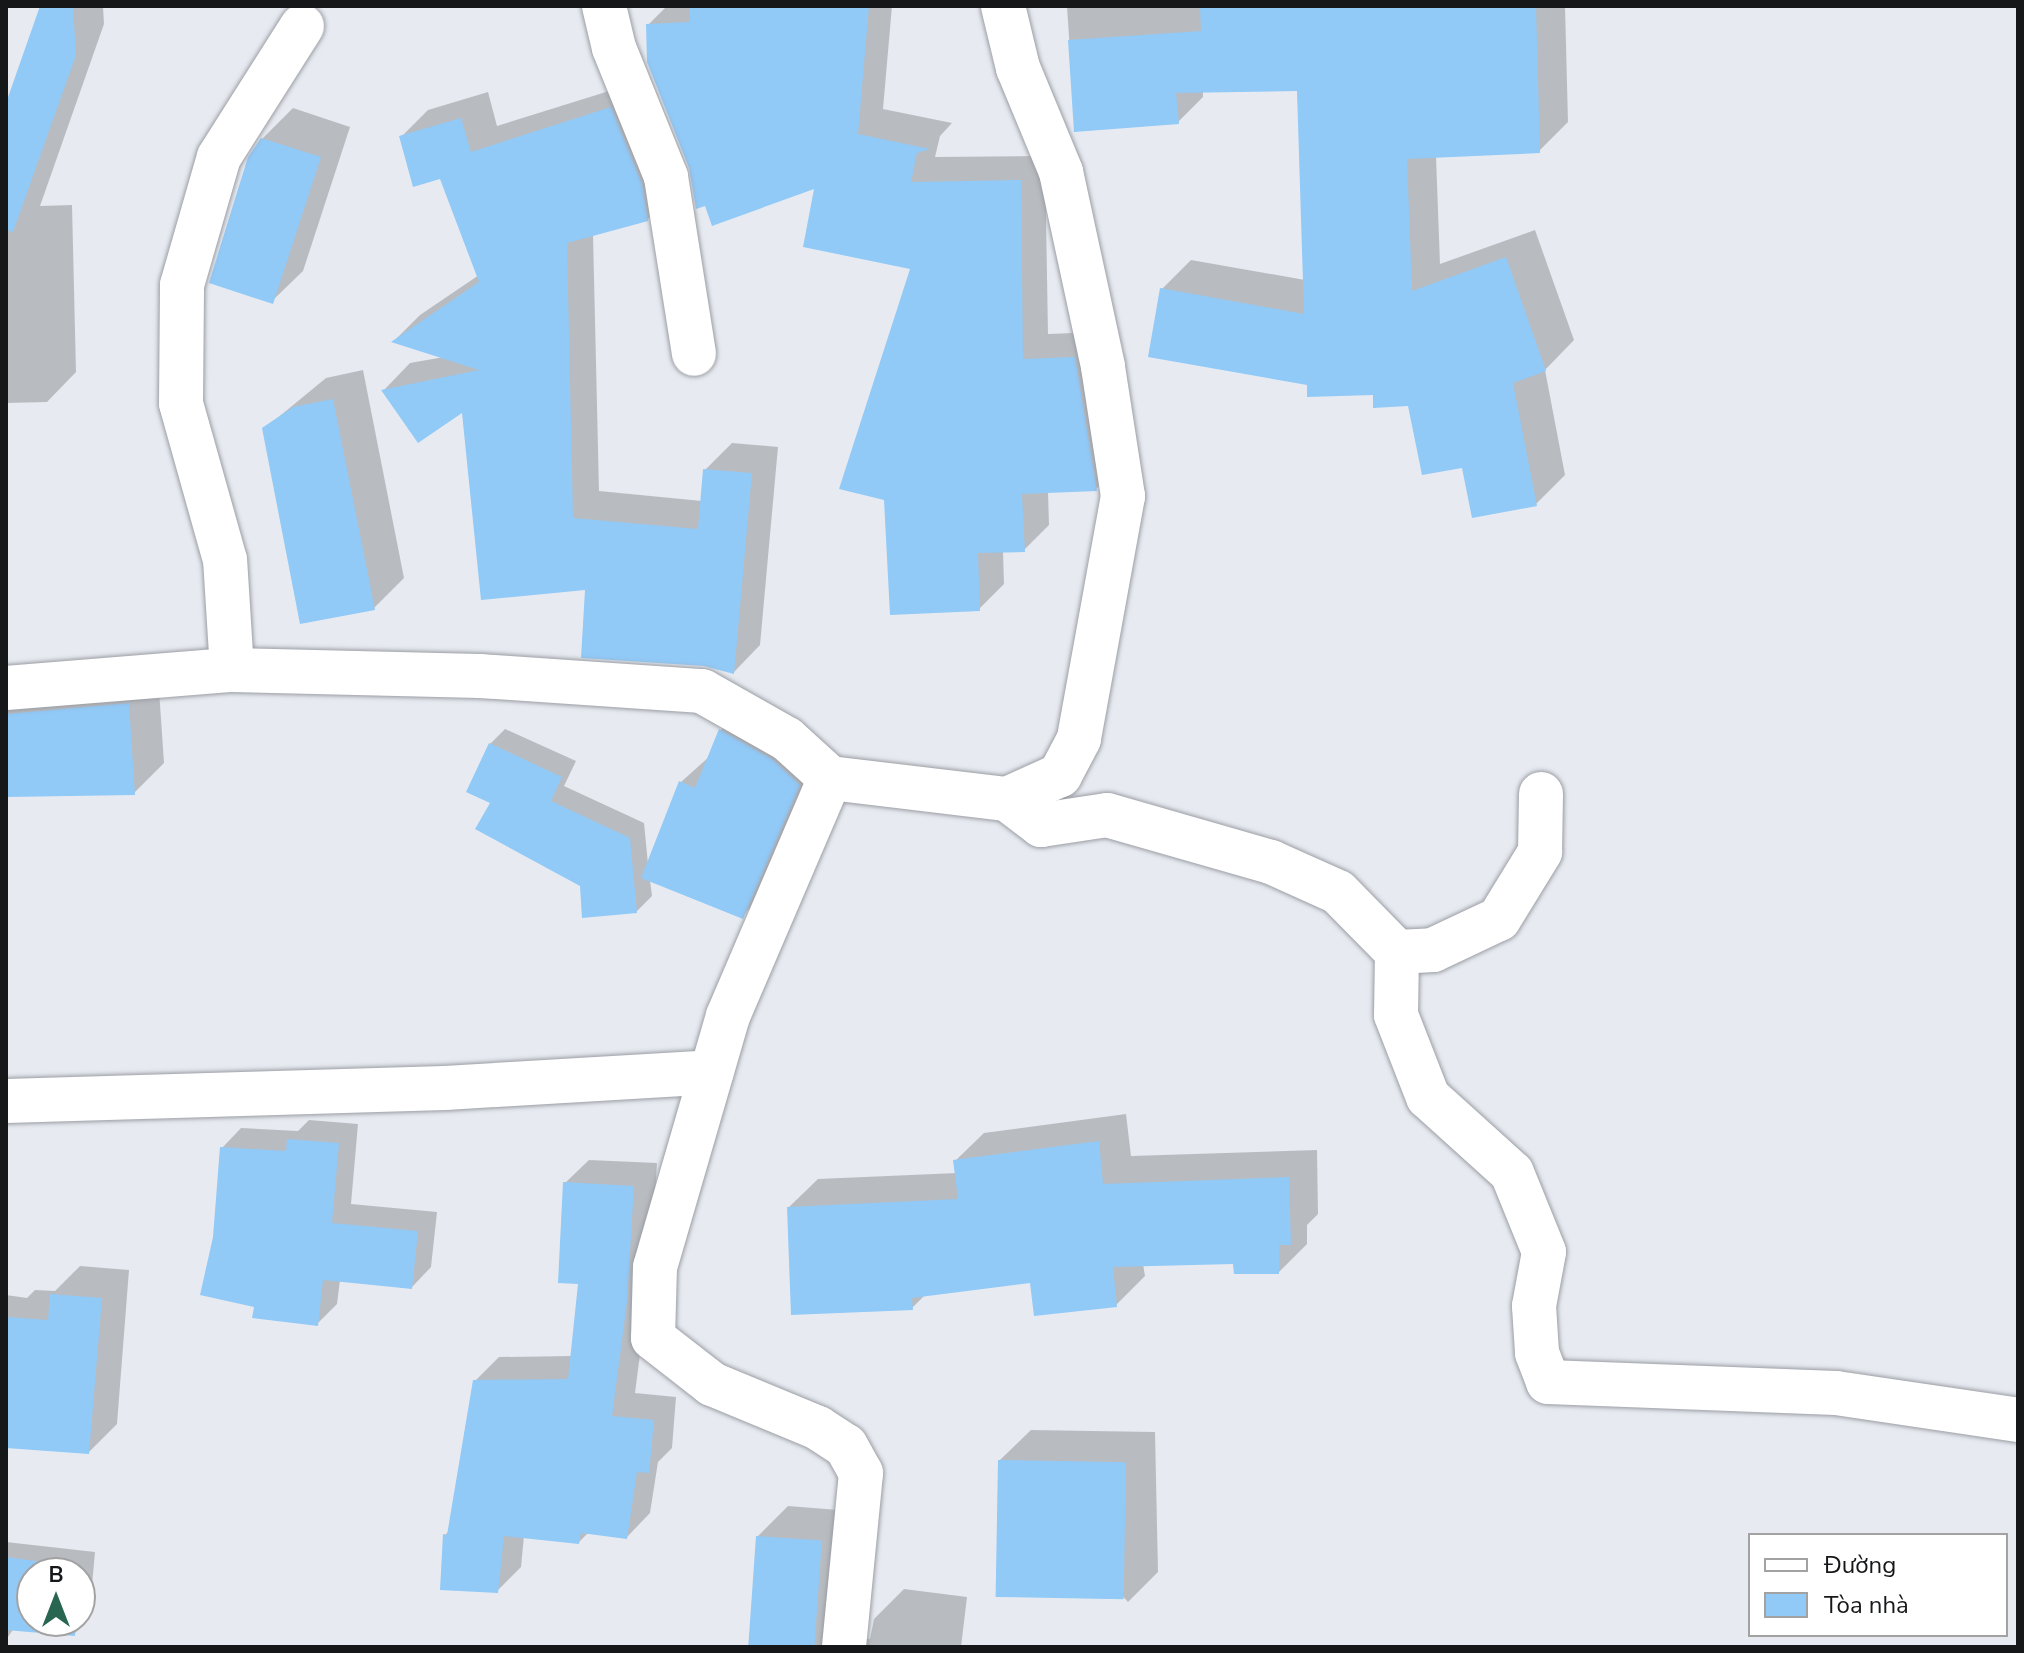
<!DOCTYPE html>
<meta charset="utf-8">
<style>
body{margin:0}
#map{position:relative;width:2024px;height:1653px;overflow:hidden;background:#e7ebf1;font-family:"Nunito Sans",sans-serif}
div>[style]{position:absolute}
[style*='--x']{left:calc(var(--x)*1px);top:calc(var(--y)*1px);width:calc(var(--w)*1px);rotate:calc(var(--a)*1deg)}
.shadow>*{inset:0;background:#0003}
.building>*{inset:0;background:#91c9f7;transform-origin:0 0}
.roads{filter:drop-shadow(0 0 2px #9b9ea4) drop-shadow(0 0 2px #9b9ea4)}
.minor>*{height:44px;margin:-22px;padding:0 22px;transform-origin:22px;border-radius:22px;background:#fff}
span{translate:-50% -50%;white-space:nowrap;text-align:center;line-height:1.15;-webkit-text-stroke:6px #fff;paint-order:stroke}
.frame{position:absolute;inset:0;border:8px solid #161719;pointer-events:none}
.legend{position:absolute;left:1748px;top:1533px;width:260px;height:104px;box-sizing:border-box;background:#fff;border:2px solid #a2a2a3;margin:0;padding:10px 14px;list-style:none;font-size:24px;color:#161719}
.legend li{display:flex;align-items:center;gap:16px;height:40px}
.legend b{width:40px;border:2px solid #a2a2a3}
.north{position:absolute;left:16px;top:1557px;width:80px;height:80px;box-sizing:border-box;background:#fff;border:2px solid #a2a2a3;border-radius:50%;rotate:0deg;font-size:22px;font-weight:700;line-height:32px;text-align:center;color:#161719}
.north::after{content:'';display:block;margin:auto;width:28px;height:36px;background:#296651;clip-path:polygon(50% 0,100% 100%,50% 72%,0 100%)}
</style>
<div id="map">
<div class="shadow">
<i style="clip-path:polygon(6px 6px,103px 6px,104px 24px,40px 206px,72px 205px,76px 372px,47px 402px,6px 403px,6px 109px,42px 7px)"></i>
<i style="clip-path:polygon(667px 6px,892px 6px,883px 109px,952px 123px,940px 136px,935px 157px,1045px 156px,1048px 334px,1100px 332px,1121px 464px,1096px 489px,1048px 491px,1049px 525px,1024px 550px,1003px 551px,1004px 584px,979px 609px,912px 268px,817px 186px,691px 167px,648px 25px)"></i>
<i style="clip-path:polygon(1067px 6px,1201px 6px,1203px 97px,1178px 122px,1075px 130px)"></i>
<i style="clip-path:polygon(1250px 6px,1565px 6px,1568px 122px,1539px 151px,1436px 156px,1440px 264px,1535px 230px,1574px 340px,1545px 370px,1565px 475px,1536px 504px,1463px 466px,1410px 404px,1375px 393px,1308px 384px,1162px 289px,1191px 260px,1305px 280px,1299px 89px)"></i>
<i style="clip-path:polygon(638px 82px,674px 193px,647px 220px,593px 234px,599px 491px,702px 501px,705px 470px,732px 443px,778px 447px,760px 645px,734px 672px,587px 588px,464px 410px,384px 390px,410px 363px,444px 357px,394px 341px,420px 315px,479px 275px,441px 177px,401px 137px,428px 110px,488px 92px,497px 126px)"></i>
<i style="clip-path:polygon(293px 108px,350px 127px,303px 271px,272px 301px,262px 139px)"></i>
<i style="clip-path:polygon(363px 370px,404px 578px,374px 608px,264px 429px,326px 378px)"></i>
<i style="clip-path:polygon(158px 675px,164px 763px,134px 793px,6px 795px,6px 687px)"></i>
<i style="clip-path:polygon(748px 704px,826px 757px,769px 889px,742px 916px,650px 880px,652px 896px,637px 911px,582px 884px,493px 802px,490px 744px,505px 729px,576px 761px,564px 786px,644px 823px,648px 864px,681px 782px,710px 756px,721px 730px)"></i>
<i style="clip-path:polygon(1126px 1114px,1131px 1156px,1317px 1150px,1318px 1214px,1307px 1225px,1307px 1244px,1279px 1272px,1234px 1262px,1143px 1264px,1145px 1276px,1116px 1305px,1032px 1281px,925px 1295px,912px 1308px,789px 1207px,818px 1179px,957px 1173px,955px 1161px,984px 1133px)"></i>
<i style="clip-path:polygon(309px 1120px,358px 1124px,351px 1204px,437px 1212px,431px 1267px,412px 1287px,340px 1280px,337px 1304px,317px 1324px,256px 1305px,215px 1237px,222px 1148px,241px 1128px,298px 1131px)"></i>
<i style="clip-path:polygon(589px 1160px,657px 1163px,650px 1277px,635px 1393px,676px 1397px,672px 1448px,658px 1462px,650px 1513px,627px 1537px,589px 1532px,579px 1542px,524px 1536px,521px 1567px,498px 1590px,445px 1535px,450px 1530px,475px 1381px,499px 1357px,572px 1356px,580px 1282px,565px 1183px)"></i>
<i style="clip-path:polygon(80px 1266px,129px 1270px,117px 1424px,89px 1452px,6px 1446px,6px 1295px,27px 1298px,35px 1290px,55px 1291px)"></i>
<i style="clip-path:polygon(1031px 1430px,1155px 1432px,1158px 1572px,1128px 1602px,1000px 1460px)"></i>
<i style="clip-path:polygon(788px 1506px,851px 1511px,860px 1638px,870px 1639px,874px 1619px,904px 1589px,967px 1597px,961px 1647px,750px 1647px,758px 1536px)"></i>
<i style="clip-path:polygon(evenodd,6px 1542px,95px 1552px,89px 1619px,74px 1634px,14px 1628px,6px 1640px,6px 1542px,32px 1573px,80px 1573px,80px 1621px,32px 1621px,32px 1573px)"></i>
</div>
<div class="building">
<i style="clip-path:polygon(40px 6px,73px 6px,76px 55px,13px 232px,6px 230px,6px 103px)"></i>
<i style="clip-path:polygon(689px 6px,869px 6px,858px 134px,930px 149px,917px 153px,911px 182px,1021px 180px,1023px 359px,1075px 357px,1097px 491px,1022px 494px,1025px 552px,978px 553px,980px 611px,890px 615px,884px 500px,839px 489px,910px 269px,803px 247px,814px 189px,712px 226px,705px 206px,696px 209px,689px 168px,647px 62px,646px 24px,690px 22px)"></i>
<i style="clip-path:polygon(1200px 6px,1536px 6px,1540px 153px,1407px 159px,1412px 291px,1506px 257px,1546px 371px,1513px 383px,1537px 506px,1472px 518px,1462px 468px,1422px 475px,1408px 406px,1373px 408px,1373px 395px,1307px 397px,1307px 385px,1148px 357px,1160px 288px,1304px 314px,1297px 91px,1176px 93px,1179px 124px,1074px 132px,1068px 40px,1201px 31px)"></i>
<i style="clip-path:polygon(611px 107px,642px 184px,648px 221px,567px 243px,573px 518px,698px 529px,703px 469px,752px 473px,734px 674px,704px 666px,581px 658px,585px 590px,481px 600px,462px 413px,418px 443px,381px 390px,479px 370px,391px 342px,479px 282px,440px 179px,413px 187px,399px 136px,461px 118px,471px 152px)"></i>
<i style="clip-path:polygon(261px 138px,321px 157px,273px 304px,209px 283px,248px 157px)"></i>
<i style="clip-path:polygon(333px 399px,375px 610px,300px 624px,262px 428px,293px 407px)"></i>
<i style="clip-path:polygon(129px 703px,135px 795px,6px 797px,6px 714px)"></i>
<i style="clip-path:polygon(719px 729px,772px 759px,800px 785px,743px 919px,641px 878px,679px 781px,695px 788px)"></i>
<i style="clip-path:polygon(489px 743px,562px 777px,551px 801px,630px 838px,637px 913px,582px 918px,580px 886px,475px 829px,490px 803px,466px 792px)"></i>
<i style="clip-path:polygon(287px 1139px,339px 1143px,332px 1223px,418px 1231px,412px 1289px,323px 1280px,318px 1326px,252px 1318px,254px 1307px,200px 1295px,213px 1237px,220px 1147px,286px 1151px)"></i>
<i style="clip-path:polygon(1099px 1141px,1103px 1184px,1289px 1177px,1291px 1245px,1279px 1245px,1279px 1274px,1234px 1274px,1233px 1264px,1113px 1267px,1117px 1307px,1034px 1316px,1030px 1283px,912px 1298px,913px 1310px,791px 1315px,787px 1207px,958px 1199px,953px 1160px)"></i>
<i style="clip-path:polygon(563px 1182px,634px 1186px,627px 1302px,612px 1416px,654px 1420px,649px 1473px,637px 1472px,627px 1539px,581px 1533px,579px 1544px,504px 1536px,498px 1593px,440px 1590px,443px 1534px,447px 1535px,473px 1380px,568px 1379px,578px 1284px,558px 1283px)"></i>
<i style="clip-path:polygon(50px 1294px,102px 1298px,89px 1454px,6px 1448px,6px 1317px,48px 1320px)"></i>
<i style="left:998px;top:1460px;width:128px;height:137px;rotate:1deg"></i>
<i style="left:756px;top:1536px;width:66px;height:111px;rotate:4deg"></i>
<i style="clip-path:polygon(6px 1557px,80px 1567px,80px 1573px,32px 1573px,32px 1621px,76px 1621px,75px 1636px,6px 1630px)"></i>
</div>
<div class="roads">
<div class="minor">
<i style="--x:604;--y:6;--w:43;--a:76.6"></i>
<i style="--x:614;--y:48;--w:139;--a:68"></i>
<i style="--x:666;--y:177;--w:179;--a:81"></i>
<i style="--x:1003;--y:6;--w:64;--a:76.4"></i>
<i style="--x:1018;--y:68;--w:113;--a:67.5"></i>
<i style="--x:1061;--y:172;--w:199;--a:77.8"></i>
<i style="--x:1103;--y:367;--w:131;--a:81.2"></i>
<i style="--x:1123;--y:496;--w:247;--a:100.3"></i>
<i style="--x:1079;--y:739;--w:41;--a:117.8"></i>
<i style="--x:1060;--y:775;--w:58;--a:155.6"></i>
<i style="--x:232;--y:670;--w:110;--a:-93.6"></i>
<i style="--x:225;--y:560;--w:163;--a:-105.7"></i>
<i style="--x:181;--y:403;--w:118;--a:-89.5"></i>
<i style="--x:182;--y:285;--w:133;--a:-73.9"></i>
<i style="--x:219;--y:157;--w:155;--a:-57.6"></i>
<i style="--x:6;--y:688;--w:227;--a:-4.6"></i>
<i style="--x:232;--y:670;--w:248;--a:1.4"></i>
<i style="--x:480;--y:676;--w:223;--a:3.9"></i>
<i style="--x:702;--y:691;--w:98;--a:29.5"></i>
<i style="--x:787;--y:739;--w:58;--a:42.2"></i>
<i style="--x:830;--y:778;--w:178;--a:6.8"></i>
<i style="--x:1007;--y:799;--w:43;--a:37.4"></i>
<i style="--x:1041;--y:825;--w:67;--a:-8.6"></i>
<i style="--x:1107;--y:815;--w:171;--a:16"></i>
<i style="--x:1271;--y:862;--w:73;--a:24.1"></i>
<i style="--x:1338;--y:892;--w:84;--a:45.5"></i>
<i style="--x:1397;--y:952;--w:63;--a:90.9"></i>
<i style="--x:1396;--y:1015;--w:88;--a:68.7"></i>
<i style="--x:1428;--y:1097;--w:113;--a:42.1"></i>
<i style="--x:1512;--y:1173;--w:85;--a:67.9"></i>
<i style="--x:1544;--y:1252;--w:55;--a:100.5"></i>
<i style="--x:1534;--y:1306;--w:47;--a:86.3"></i>
<i style="--x:1537;--y:1353;--w:31;--a:69"></i>
<i style="--x:1548;--y:1382;--w:288;--a:2.2"></i>
<i style="--x:1836;--y:1393;--w:184;--a:8.4"></i>
<i style="--x:830;--y:778;--w:259;--a:113.2"></i>
<i style="--x:728;--y:1016;--w:261;--a:106.2"></i>
<i style="--x:655;--y:1267;--w:71;--a:91.6"></i>
<i style="--x:653;--y:1338;--w:75;--a:37.9"></i>
<i style="--x:712;--y:1384;--w:115;--a:22.5"></i>
<i style="--x:818;--y:1428;--w:33;--a:33"></i>
<i style="--x:846;--y:1446;--w:31;--a:61"></i>
<i style="--x:861;--y:1473;--w:175;--a:95.6"></i>
<i style="--x:1397;--y:952;--w:36;--a:-3"></i>
<i style="--x:1433;--y:950;--w:73;--a:-25.2"></i>
<i style="--x:1499;--y:919;--w:79;--a:-58.5"></i>
<i style="--x:1540;--y:852;--w:58;--a:-89"></i>
<i style="--x:6;--y:1101;--w:439;--a:-1.7"></i>
<i style="--x:445;--y:1088;--w:267;--a:-3.4"></i>
</div>
</div>
<div class="frame"></div>
<ul class="legend">
<li><b style="height:10px;background:#fff"></b>Đường</li>
<li><b style="height:22px;background:#91c9f7"></b>Tòa nhà</li>
</ul>
<div class="north">B</div>
</div>
